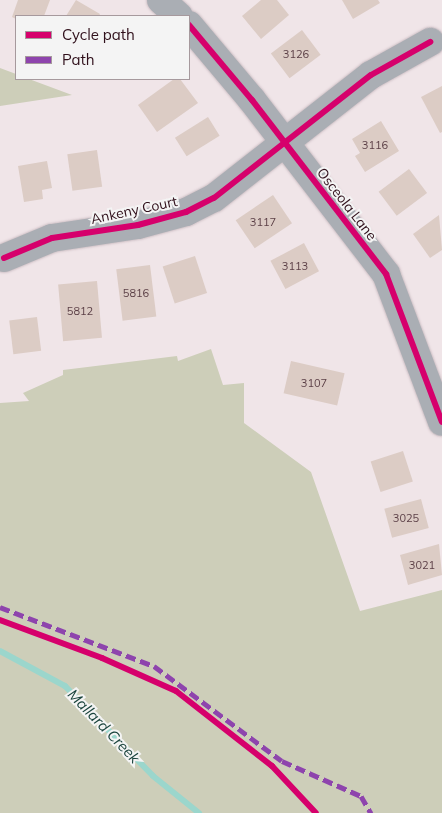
<!DOCTYPE html>
<style>
body{margin:0}
#map{position:relative;width:442px;height:813px;overflow:hidden;background:#f0e5e8;font-family:Mulish,sans-serif}
div>[style]{position:absolute}
[style*='--x']{left:calc(var(--x)*1px);top:calc(var(--y)*1px);width:calc(var(--w)*1px);rotate:calc(var(--a)*1deg)}
.green>*{inset:0;background:#cdceb9}
.stream>*{height:6px;margin:-3px;padding:0 3px;transform-origin:3px;border-radius:3px;background:#9bd6cc}
.building>*{inset:0;background:#dcccc5;transform-origin:0 0}
.roads{filter:drop-shadow(0 0 1px #cdbfc4) drop-shadow(0 0 1px #cdbfc4)}
.minor>*{height:28px;margin:-14px;padding:0 14px;transform-origin:14px;border-radius:14px;background:#aaaeb4}
.quiet>*{height:5px;margin-top:-2.5px;transform-origin:0;background:repeating-linear-gradient(90deg,#8e44ad 0 10px,transparent 0 15px)}
.cycleway>*{height:6px;margin:-3px;padding:0 3px;transform-origin:3px;border-radius:3px;background:#d6006c}
span{translate:-50% -50%;white-space:nowrap;text-align:center;line-height:1.15;-webkit-text-stroke:4px #f4f4f4;paint-order:stroke}
.number-label{font-size:11px;color:#5b3f46}
.number-label span{-webkit-text-stroke-width:0}
.street-label{font-size:14px;color:#30101b}
.water-label{font-size:15px;color:#1a443d;font-style:italic}
.legend{position:absolute;left:15px;top:15px;width:175px;height:65px;box-sizing:border-box;background:#f4f4f4;border:1px solid #a6999d;margin:0;padding:6px 9px;list-style:none;font-size:15px;color:#30101b}
.legend li{display:flex;align-items:center;gap:10px;height:25px}
.legend b{width:25px;border:1px solid #a6999d}
</style>
<div id="map">
<div class="green">
<i style="clip-path:polygon(0 68px,16px 74px,16px 79px,29px 79px,72px 95px,0 106px)"></i>
<i style="clip-path:polygon(211px 349px,223px 385px,244px 383px,244px 423px,311px 472px,360px 611px,442px 590px,442px 813px,0 813px,0 403px,29px 401px,23px 393px,63px 375px,63px 370px,177px 356px,178px 361px)"></i>
</div>
<div class="stream">
<i style="--x:0;--y:651;--w:74;--a:28.3"></i>
<i style="--x:65;--y:686;--w:126;--a:45.6"></i>
<i style="--x:153;--y:776;--w:59;--a:38.8"></i>
</div>
<div class="building">
<i style="clip-path:polygon(18px 0,50px 0,44px 16px,16px 19px,12px 17px)"></i>
<i style="clip-path:polygon(76px 0,100px 14px,99px 16px,66px 16px)"></i>
<i style="clip-path:polygon(261px 0,277px 0,289px 15px,261px 39px,242px 16px)"></i>
<i style="clip-path:polygon(342px 0,378px 0,380px 3px,353px 19px)"></i>
<i style="left:302px;top:30px;width:31px;height:39px;rotate:53deg"></i>
<i style="clip-path:polygon(174px 79px,180px 79px,198px 103px,157px 132px,138px 105px)"></i>
<i style="clip-path:polygon(442px 86px,442px 132px,440px 133px,421px 97px)"></i>
<i style="left:208px;top:117px;width:22px;height:39px;rotate:58deg"></i>
<i style="clip-path:polygon(381px 121px,399px 151px,365px 172px,355px 156px,360px 153px,352px 139px)"></i>
<i style="left:97px;top:150px;width:37px;height:30px;rotate:82deg"></i>
<i style="clip-path:polygon(47px 161px,52px 188px,42px 190px,43px 199px,24px 202px,18px 166px)"></i>
<i style="left:409px;top:169px;width:30px;height:38px;rotate:53deg"></i>
<i style="left:273px;top:195px;width:34px;height:45px;rotate:56deg"></i>
<i style="clip-path:polygon(439px 215px,442px 250px,430px 258px,413px 234px)"></i>
<i style="left:304px;top:243px;width:32px;height:38px;rotate:62deg"></i>
<i style="left:195px;top:256px;width:39px;height:34px;rotate:72deg"></i>
<i style="left:150px;top:265px;width:52px;height:34px;rotate:83deg"></i>
<i style="left:97px;top:281px;width:57px;height:39px;rotate:85deg"></i>
<i style="left:37px;top:317px;width:34px;height:28px;rotate:83deg"></i>
<i style="left:291px;top:361px;width:55px;height:33px;rotate:13deg"></i>
<i style="left:403px;top:451px;width:32px;height:34px;rotate:72deg"></i>
<i style="left:421px;top:499px;width:30px;height:38px;rotate:75deg"></i>
<i style="clip-path:polygon(439px 544px,442px 575px,408px 585px,400px 555px)"></i>
</div>
<div class="roads">
<div class="minor">
<i style="--x:161;--y:0;--w:24;--a:42"></i>
<i style="--x:189;--y:25;--w:98;--a:50"></i>
<i style="--x:252;--y:100;--w:220;--a:52.4"></i>
<i style="--x:386;--y:274;--w:158;--a:69.3"></i>
<i style="--x:4;--y:258;--w:52;--a:-22.6"></i>
<i style="--x:52;--y:238;--w:87;--a:-8.6"></i>
<i style="--x:138;--y:225;--w:50;--a:-15.2"></i>
<i style="--x:186;--y:212;--w:31;--a:-27"></i>
<i style="--x:214;--y:198;--w:199;--a:-38.1"></i>
<i style="--x:371;--y:75;--w:68;--a:-29.2"></i>
</div>
</div>
<div class="quiet">
<i style="--x:0;--y:607;--w:165;--a:21"></i>
<i style="--x:154;--y:666;--w:159;--a:36.6"></i>
<i style="--x:282;--y:761;--w:86;--a:23.9"></i>
<i style="--x:361;--y:796;--w:20;--a:60"></i>
</div>
<div class="cycleway">
<i style="--x:189;--y:25;--w:98;--a:50"></i>
<i style="--x:252;--y:100;--w:220;--a:52.4"></i>
<i style="--x:386;--y:274;--w:158;--a:69.3"></i>
<i style="--x:4;--y:258;--w:52;--a:-22.6"></i>
<i style="--x:52;--y:238;--w:87;--a:-8.6"></i>
<i style="--x:138;--y:225;--w:50;--a:-15.2"></i>
<i style="--x:186;--y:212;--w:31;--a:-27"></i>
<i style="--x:214;--y:198;--w:199;--a:-38.1"></i>
<i style="--x:371;--y:75;--w:68;--a:-29.2"></i>
<i style="--x:0;--y:620;--w:109;--a:20.4"></i>
<i style="--x:102;--y:658;--w:81;--a:24"></i>
<i style="--x:176;--y:691;--w:122;--a:38"></i>
<i style="--x:272;--y:766;--w:64;--a:46.9"></i>
</div>
<div class="number-label">
<span style="left:296px;top:54px">3126</span>
<span style="left:375px;top:145px">3116</span>
<span style="left:263px;top:222px">3117</span>
<span style="left:295px;top:266px">3113</span>
<span style="left:136px;top:293px">5816</span>
<span style="left:80px;top:311px">5812</span>
<span style="left:314px;top:383px">3107</span>
<span style="left:406px;top:518px">3025</span>
<span style="left:422px;top:565px">3021</span>
</div>
<div class="street-label">
<span style="left:347px;top:204px;rotate:52deg">Osceola Lane</span>
<span style="left:134px;top:210px;rotate:-12deg">Ankeny Court</span>
</div>
<div class="water-label">
<span style="left:104px;top:726px;rotate:46deg">Mallard Creek</span>
</div>
<ul class="legend">
<li><b style="height:6px;background:#d6006c"></b>Cycle path</li>
<li><b style="height:6px;background:#8e44ad"></b>Path</li>
</ul>
</div>
